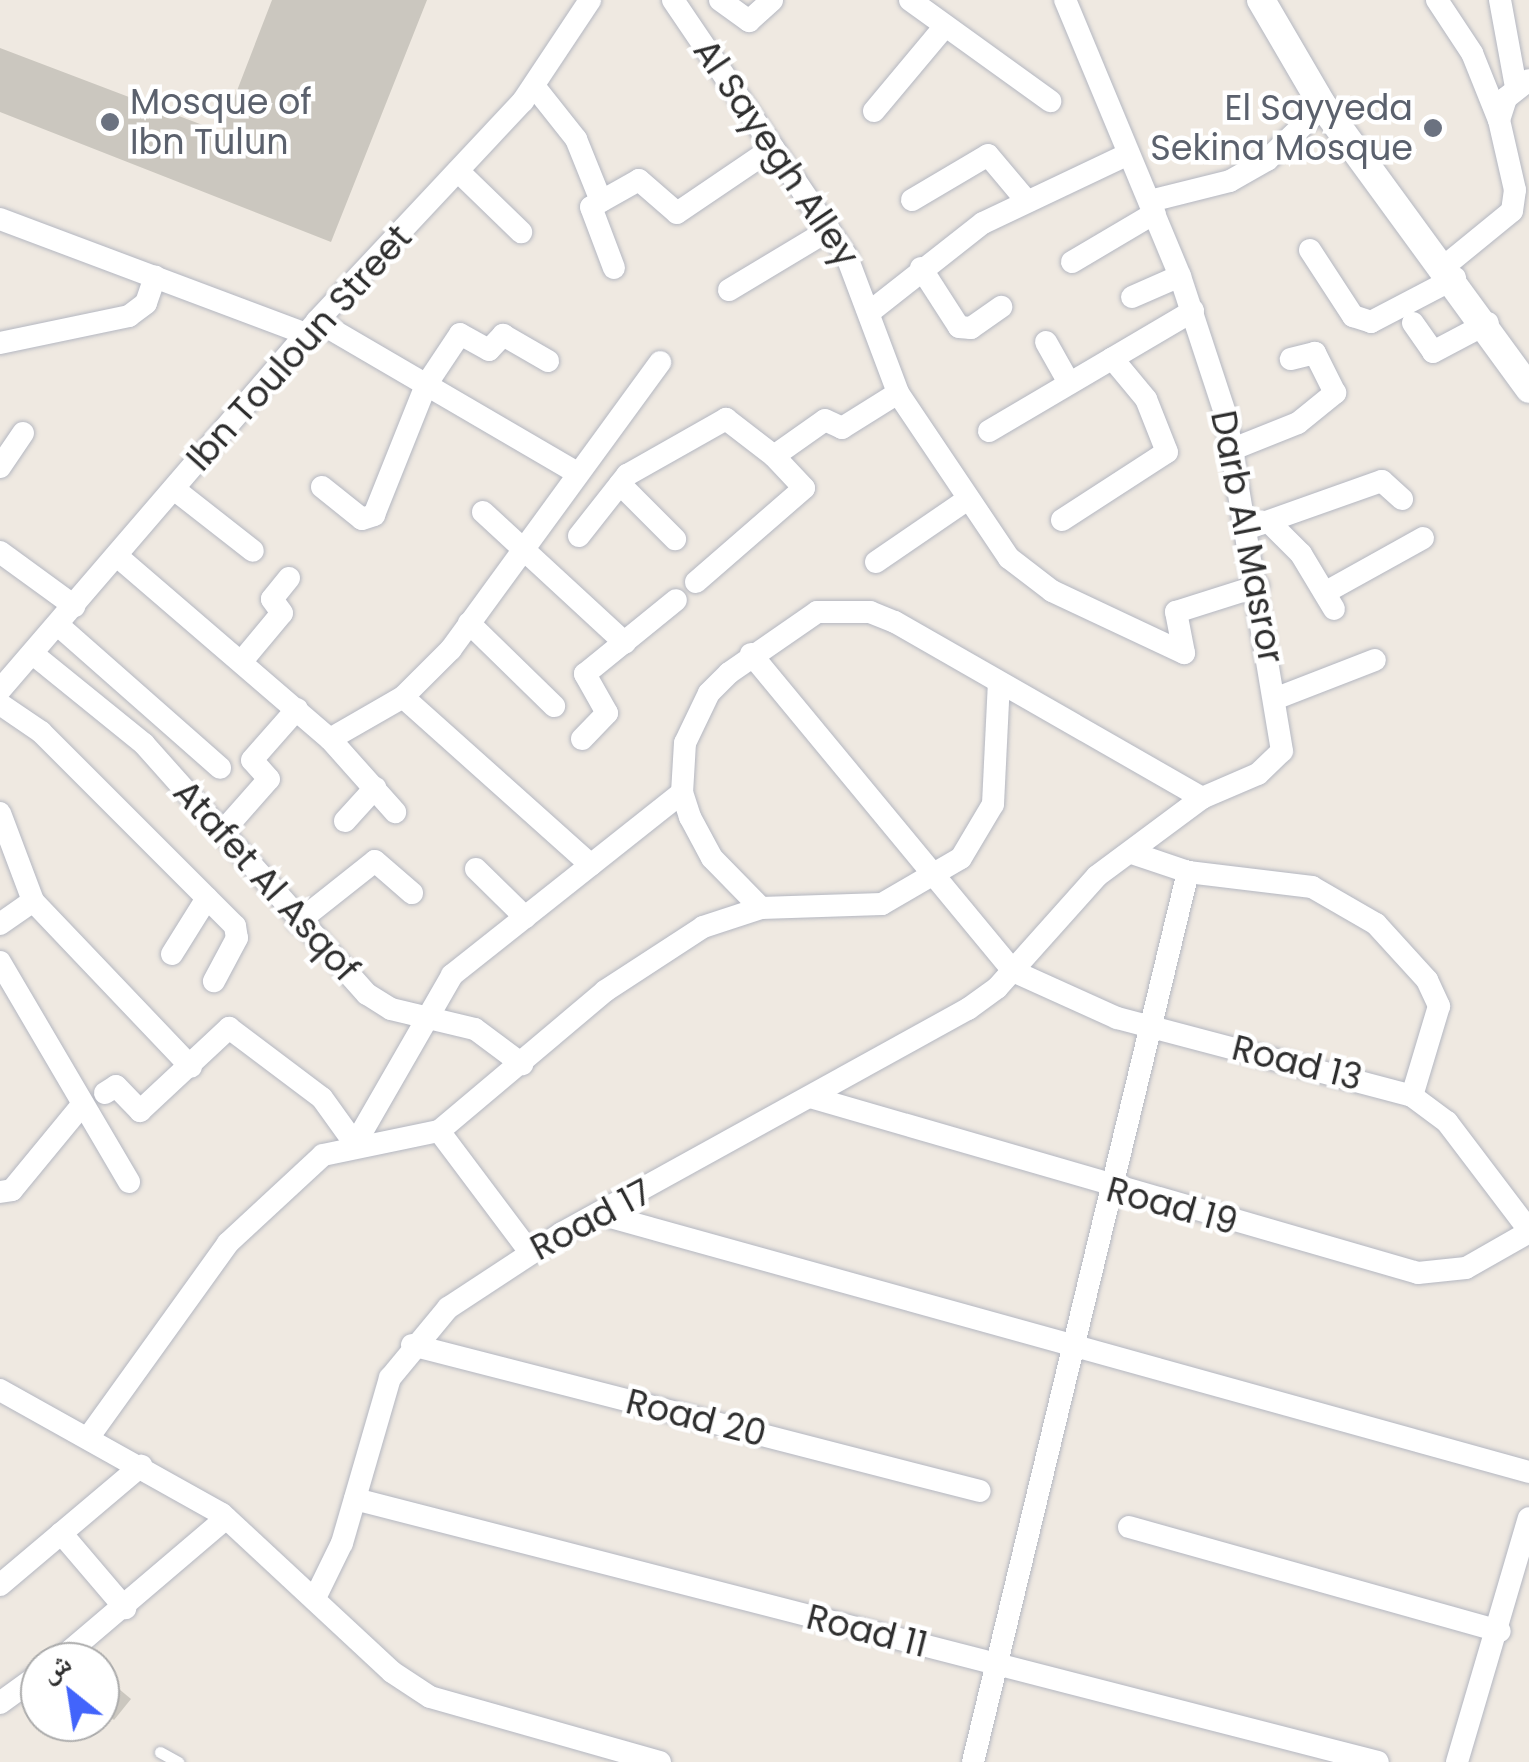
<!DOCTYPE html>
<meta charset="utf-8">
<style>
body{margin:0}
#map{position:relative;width:1529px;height:1762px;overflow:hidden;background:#efe9e1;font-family:Poppins,"Noto Naskh Arabic",sans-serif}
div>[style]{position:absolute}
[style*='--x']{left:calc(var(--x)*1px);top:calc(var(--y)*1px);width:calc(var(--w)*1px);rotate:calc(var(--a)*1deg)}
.building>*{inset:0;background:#cbc7bf}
.roads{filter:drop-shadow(0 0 2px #b4b7c1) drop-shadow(0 0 2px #b4b7c1)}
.service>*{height:11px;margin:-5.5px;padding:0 5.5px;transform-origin:5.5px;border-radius:5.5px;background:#fff}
.minor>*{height:22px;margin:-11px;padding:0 11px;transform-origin:11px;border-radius:11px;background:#fff}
.tertiary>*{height:28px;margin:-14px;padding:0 14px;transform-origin:14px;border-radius:14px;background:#fff}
.dots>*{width:28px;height:28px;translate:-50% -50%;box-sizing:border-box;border:5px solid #fff;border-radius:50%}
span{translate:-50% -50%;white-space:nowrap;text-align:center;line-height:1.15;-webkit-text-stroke:9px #fff;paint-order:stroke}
.worship-label{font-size:35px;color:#5b616d}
.left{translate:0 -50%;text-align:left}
.right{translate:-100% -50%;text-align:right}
.street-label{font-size:35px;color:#2e2e2e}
.north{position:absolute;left:20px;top:1642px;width:100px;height:100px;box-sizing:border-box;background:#fff;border:2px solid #ababab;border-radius:50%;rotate:330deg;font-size:28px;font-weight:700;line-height:40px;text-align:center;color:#2e2e2e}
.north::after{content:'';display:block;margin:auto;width:35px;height:45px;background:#4264fb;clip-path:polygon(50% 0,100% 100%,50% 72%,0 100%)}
</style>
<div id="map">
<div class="building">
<i style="clip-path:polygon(272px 0,427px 0,331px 242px,0 112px,0 48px,221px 132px)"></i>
<i style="clip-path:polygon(113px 1684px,131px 1699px,114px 1720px,100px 1708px)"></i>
</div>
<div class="roads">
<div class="service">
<i style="--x:160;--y:1752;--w:21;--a:29"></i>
</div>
<div class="minor">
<i style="--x:673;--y:0;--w:310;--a:55.9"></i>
<i style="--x:847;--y:257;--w:145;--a:69.4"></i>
<i style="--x:898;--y:393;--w:199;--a:56.1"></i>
<i style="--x:1009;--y:558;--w:54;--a:37.5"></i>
<i style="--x:1052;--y:591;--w:146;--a:25.2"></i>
<i style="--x:1184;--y:653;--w:42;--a:-101"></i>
<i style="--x:1176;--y:612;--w:86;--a:-17.6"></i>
<i style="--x:720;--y:0;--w:36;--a:36"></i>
<i style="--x:749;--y:21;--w:31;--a:-42"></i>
<i style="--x:910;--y:0;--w:173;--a:35.8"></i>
<i style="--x:1437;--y:0;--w:64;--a:56.6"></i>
<i style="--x:1472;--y:53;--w:72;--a:68.1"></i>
<i style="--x:1500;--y:0;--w:88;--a:79.6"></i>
<i style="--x:534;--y:86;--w:68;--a:51.6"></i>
<i style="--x:576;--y:139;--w:67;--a:68"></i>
<i style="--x:874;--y:111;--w:111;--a:-50.1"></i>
<i style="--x:458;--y:171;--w:88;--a:44.1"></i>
<i style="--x:912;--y:200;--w:88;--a:-30.6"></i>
<i style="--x:988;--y:155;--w:57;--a:49.9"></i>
<i style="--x:1150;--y:201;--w:82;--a:-14"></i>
<i style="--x:1230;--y:181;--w:43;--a:-29.6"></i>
<i style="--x:1267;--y:160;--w:78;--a:-44"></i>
<i style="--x:0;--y:219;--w:327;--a:20.6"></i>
<i style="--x:1310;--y:250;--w:79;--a:56.9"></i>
<i style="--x:1353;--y:316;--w:19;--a:18"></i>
<i style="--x:1371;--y:322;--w:95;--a:-27.6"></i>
<i style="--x:1072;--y:262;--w:96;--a:-30.6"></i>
<i style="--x:1446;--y:265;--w:85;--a:-39.3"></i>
<i style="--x:1512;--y:211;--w:21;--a:-82"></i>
<i style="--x:1515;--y:190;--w:72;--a:-102.9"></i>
<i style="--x:1499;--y:120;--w:23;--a:-72"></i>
<i style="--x:1506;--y:98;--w:29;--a:-38"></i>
<i style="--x:614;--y:268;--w:65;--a:-110.7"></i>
<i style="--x:591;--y:207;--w:55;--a:-29.4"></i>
<i style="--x:639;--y:180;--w:50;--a:41"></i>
<i style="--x:677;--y:213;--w:116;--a:-34.1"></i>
<i style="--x:921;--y:268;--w:70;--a:57.2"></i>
<i style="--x:959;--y:327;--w:12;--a:5"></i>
<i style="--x:971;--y:328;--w:37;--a:-35"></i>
<i style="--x:729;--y:290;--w:117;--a:-31"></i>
<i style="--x:1132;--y:297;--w:52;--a:-23.6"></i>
<i style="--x:871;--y:311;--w:142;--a:-38.2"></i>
<i style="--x:983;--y:223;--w:161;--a:-25.4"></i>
<i style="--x:317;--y:321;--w:301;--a:30.3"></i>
<i style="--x:1413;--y:323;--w:35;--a:55"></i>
<i style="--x:1433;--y:352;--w:62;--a:-27.8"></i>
<i style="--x:1046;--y:342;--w:47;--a:60.7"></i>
<i style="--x:0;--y:343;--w:132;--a:-11.8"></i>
<i style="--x:129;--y:316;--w:21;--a:-37"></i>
<i style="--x:146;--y:303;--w:28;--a:-71"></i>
<i style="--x:989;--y:431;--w:237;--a:-30.5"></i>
<i style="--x:1233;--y:449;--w:70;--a:-21.8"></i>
<i style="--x:1298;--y:423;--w:48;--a:-39"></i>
<i style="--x:1335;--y:393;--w:45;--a:-116.6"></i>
<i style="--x:1315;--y:353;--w:25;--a:166"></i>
<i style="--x:0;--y:467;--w:41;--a:-55.9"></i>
<i style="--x:620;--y:484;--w:78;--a:45"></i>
<i style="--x:322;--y:487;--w:51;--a:38.7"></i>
<i style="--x:362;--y:519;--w:13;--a:-18"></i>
<i style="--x:374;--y:515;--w:140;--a:-68.2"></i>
<i style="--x:426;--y:385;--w:61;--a:-56.3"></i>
<i style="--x:460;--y:334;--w:33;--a:29"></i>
<i style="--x:489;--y:350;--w:21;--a:-47"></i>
<i style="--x:503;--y:335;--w:52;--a:30"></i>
<i style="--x:174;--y:489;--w:100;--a:38.1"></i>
<i style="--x:483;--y:512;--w:193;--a:42.7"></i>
<i style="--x:1062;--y:520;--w:125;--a:-32.9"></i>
<i style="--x:1167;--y:452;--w:57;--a:-111.6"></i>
<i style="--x:1146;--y:399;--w:53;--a:-129.7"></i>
<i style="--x:1269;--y:522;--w:45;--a:45"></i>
<i style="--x:1301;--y:554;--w:64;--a:59"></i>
<i style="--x:1249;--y:528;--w:141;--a:-19.5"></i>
<i style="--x:1382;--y:481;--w:27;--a:42"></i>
<i style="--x:579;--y:536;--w:78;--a:-51.8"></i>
<i style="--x:627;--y:475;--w:114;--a:-29.5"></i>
<i style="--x:726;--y:419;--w:61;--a:37.6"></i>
<i style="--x:774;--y:456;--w:62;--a:-35.2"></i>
<i style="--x:825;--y:420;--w:19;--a:25"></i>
<i style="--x:842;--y:428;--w:66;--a:-32"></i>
<i style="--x:0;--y:552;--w:92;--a:36.1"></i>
<i style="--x:117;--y:556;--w:281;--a:40.7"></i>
<i style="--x:330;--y:739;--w:98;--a:48.3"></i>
<i style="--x:876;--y:562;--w:108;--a:-34.4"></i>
<i style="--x:696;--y:582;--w:143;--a:-41"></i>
<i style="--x:804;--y:488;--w:44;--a:-133.2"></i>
<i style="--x:1326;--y:592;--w:111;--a:-29.1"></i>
<i style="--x:469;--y:623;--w:119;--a:44.3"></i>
<i style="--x:58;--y:625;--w:216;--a:41.4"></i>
<i style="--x:33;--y:654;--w:143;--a:39"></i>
<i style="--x:144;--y:744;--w:335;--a:48.3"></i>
<i style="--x:367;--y:994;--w:28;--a:32"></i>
<i style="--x:391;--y:1009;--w:86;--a:13.4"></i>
<i style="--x:475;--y:1029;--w:59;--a:36.7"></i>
<i style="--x:751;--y:654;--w:411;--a:50.4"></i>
<i style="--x:1013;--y:971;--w:114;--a:24.3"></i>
<i style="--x:1117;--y:1018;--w:305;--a:14.8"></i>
<i style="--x:1412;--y:1096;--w:44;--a:36.6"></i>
<i style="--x:1447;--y:1122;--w:136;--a:52.8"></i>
<i style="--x:242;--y:661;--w:62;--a:-50.2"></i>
<i style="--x:282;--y:613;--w:17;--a:-126"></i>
<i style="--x:272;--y:599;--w:27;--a:-51"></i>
<i style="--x:0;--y:690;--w:486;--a:-49.3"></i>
<i style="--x:317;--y:321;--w:301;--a:-46.9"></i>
<i style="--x:523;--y:101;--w:121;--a:-56.4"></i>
<i style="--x:403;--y:697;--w:252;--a:41.8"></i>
<i style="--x:1277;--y:698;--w:105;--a:-21.2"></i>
<i style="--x:0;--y:704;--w:50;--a:34.3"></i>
<i style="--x:41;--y:732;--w:274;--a:45"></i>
<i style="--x:235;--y:926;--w:12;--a:81"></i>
<i style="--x:237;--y:938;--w:49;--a:118.1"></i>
<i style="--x:330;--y:739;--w:84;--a:-29.9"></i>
<i style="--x:403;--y:697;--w:68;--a:-45"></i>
<i style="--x:451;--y:649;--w:355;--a:-53.9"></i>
<i style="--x:582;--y:739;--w:36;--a:-46"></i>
<i style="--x:607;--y:713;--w:45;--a:-119.4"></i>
<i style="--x:585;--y:674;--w:117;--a:-39.1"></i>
<i style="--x:0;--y:813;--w:94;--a:69.4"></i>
<i style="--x:33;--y:901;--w:229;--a:46.4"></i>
<i style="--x:345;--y:821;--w:45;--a:-47.7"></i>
<i style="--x:223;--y:831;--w:69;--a:-48.5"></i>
<i style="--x:269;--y:779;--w:25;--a:-132"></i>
<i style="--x:252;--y:760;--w:68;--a:-48.6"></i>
<i style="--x:1132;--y:853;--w:59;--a:18.7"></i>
<i style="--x:1188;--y:872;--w:125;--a:6.9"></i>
<i style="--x:1312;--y:887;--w:74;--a:30"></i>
<i style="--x:1376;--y:924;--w:76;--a:47.7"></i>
<i style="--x:1427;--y:980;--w:29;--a:65"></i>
<i style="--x:1439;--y:1006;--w:94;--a:106.7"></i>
<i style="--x:476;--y:869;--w:69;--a:44.4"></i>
<i style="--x:761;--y:908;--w:70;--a:-134.4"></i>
<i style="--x:712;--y:858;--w:47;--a:-118.2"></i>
<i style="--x:690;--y:817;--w:25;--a:-108"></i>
<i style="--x:682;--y:793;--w:50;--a:-86.6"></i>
<i style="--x:685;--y:743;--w:55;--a:-64.4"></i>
<i style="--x:709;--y:693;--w:28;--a:-45"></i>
<i style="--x:729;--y:673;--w:107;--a:-34.7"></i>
<i style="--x:817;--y:612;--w:53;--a:0"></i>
<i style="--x:870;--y:612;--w:27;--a:22"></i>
<i style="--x:895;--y:622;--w:354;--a:29.8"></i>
<i style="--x:298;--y:922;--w:98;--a:-38.4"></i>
<i style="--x:375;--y:861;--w:49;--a:40.9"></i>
<i style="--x:0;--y:924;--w:40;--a:-34.9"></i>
<i style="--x:172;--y:954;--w:66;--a:-58"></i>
<i style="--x:0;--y:962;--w:255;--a:59.6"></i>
<i style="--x:105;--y:1093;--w:13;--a:-32"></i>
<i style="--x:116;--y:1086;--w:35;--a:46"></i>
<i style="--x:140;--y:1111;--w:122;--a:-43"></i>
<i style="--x:229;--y:1028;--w:116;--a:37"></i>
<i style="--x:322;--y:1098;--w:57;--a:54.3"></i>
<i style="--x:355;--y:1144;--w:195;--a:-60.1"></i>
<i style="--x:452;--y:975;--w:293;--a:-38.4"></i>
<i style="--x:810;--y:1097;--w:633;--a:16.14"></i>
<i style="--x:1418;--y:1273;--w:48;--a:-5.9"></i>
<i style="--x:1466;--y:1268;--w:73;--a:-29.7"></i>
<i style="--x:439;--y:1131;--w:151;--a:53.1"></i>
<i style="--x:0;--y:1192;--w:12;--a:-9"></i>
<i style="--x:12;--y:1190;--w:110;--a:-50.5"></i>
<i style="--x:603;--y:1215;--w:961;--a:15.51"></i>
<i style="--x:412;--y:1345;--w:586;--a:14.42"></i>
<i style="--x:0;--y:1390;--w:254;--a:29.2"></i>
<i style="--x:222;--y:1514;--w:232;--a:42.9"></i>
<i style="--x:392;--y:1672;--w:45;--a:33.3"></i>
<i style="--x:430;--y:1697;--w:239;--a:15.8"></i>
<i style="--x:88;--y:1438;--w:240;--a:-54.3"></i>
<i style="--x:228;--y:1243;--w:129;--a:-42.8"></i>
<i style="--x:323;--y:1155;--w:118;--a:-11.7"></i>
<i style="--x:439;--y:1131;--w:217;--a:-40.1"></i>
<i style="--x:605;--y:991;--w:117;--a:-33.1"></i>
<i style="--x:703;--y:927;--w:61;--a:-18.1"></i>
<i style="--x:761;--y:908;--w:121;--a:-1.9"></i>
<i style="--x:882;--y:904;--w:91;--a:-30.2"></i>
<i style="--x:961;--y:858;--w:63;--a:-59.3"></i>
<i style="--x:993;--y:804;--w:121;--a:-87.2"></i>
<i style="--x:355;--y:1499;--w:1056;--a:14.42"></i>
<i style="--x:1129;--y:1527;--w:385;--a:15.7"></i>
<i style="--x:61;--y:1533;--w:99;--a:49.5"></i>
<i style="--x:0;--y:1585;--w:185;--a:-40.2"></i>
<i style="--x:316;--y:1596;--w:59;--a:-63.9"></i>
<i style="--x:342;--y:1543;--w:172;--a:-73.8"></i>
<i style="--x:390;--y:1378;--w:91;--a:-50.4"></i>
<i style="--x:448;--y:1308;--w:136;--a:-33.3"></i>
<i style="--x:562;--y:1233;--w:464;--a:-28.9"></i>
<i style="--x:968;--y:1009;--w:36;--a:-36"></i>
<i style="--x:997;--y:988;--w:150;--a:-48.2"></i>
<i style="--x:1097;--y:876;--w:131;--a:-36.6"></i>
<i style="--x:1202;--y:798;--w:61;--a:-23.2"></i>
<i style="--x:1258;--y:774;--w:33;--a:-44"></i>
<i style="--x:1282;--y:751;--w:340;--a:-99.5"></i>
<i style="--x:1226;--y:416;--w:147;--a:-108.2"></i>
<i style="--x:1180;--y:276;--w:299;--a:-112.6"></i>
<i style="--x:57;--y:1662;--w:222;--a:-40.4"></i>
<i style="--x:0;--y:1703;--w:49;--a:-35.9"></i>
<i style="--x:973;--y:1762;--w:916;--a:-76.42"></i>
<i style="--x:1457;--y:1762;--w:254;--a:-73.6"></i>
</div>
<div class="tertiary">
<i style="--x:1261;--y:0;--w:123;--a:59.7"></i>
<i style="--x:1323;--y:106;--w:350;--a:53.9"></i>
</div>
</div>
<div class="dots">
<i style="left:110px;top:122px;background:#6b7280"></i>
<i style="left:1433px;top:128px;background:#6b7280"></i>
</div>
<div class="worship-label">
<span class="left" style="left:130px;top:122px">Mosque of<br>Ibn Tulun</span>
<span class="right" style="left:1413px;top:128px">El Sayyeda<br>Sekina Mosque</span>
</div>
<div class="street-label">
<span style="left:776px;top:153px;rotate:56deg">Al Sayegh Alley</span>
<span style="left:299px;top:348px;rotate:-48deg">Ibn Touloun Street</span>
<span style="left:1247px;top:537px;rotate:79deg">Darb Al Masror</span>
<span style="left:266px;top:881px;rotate:48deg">Atafet Al Asqof</span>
<span style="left:1297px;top:1063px;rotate:14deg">Road 13</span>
<span style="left:1172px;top:1206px;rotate:15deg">Road 19</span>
<span style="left:591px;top:1220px;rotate:-28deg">Road 17</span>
<span style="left:696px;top:1418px;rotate:14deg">Road 20</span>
<span style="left:867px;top:1631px;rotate:14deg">Road 11</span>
</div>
<div class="north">ش</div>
</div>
